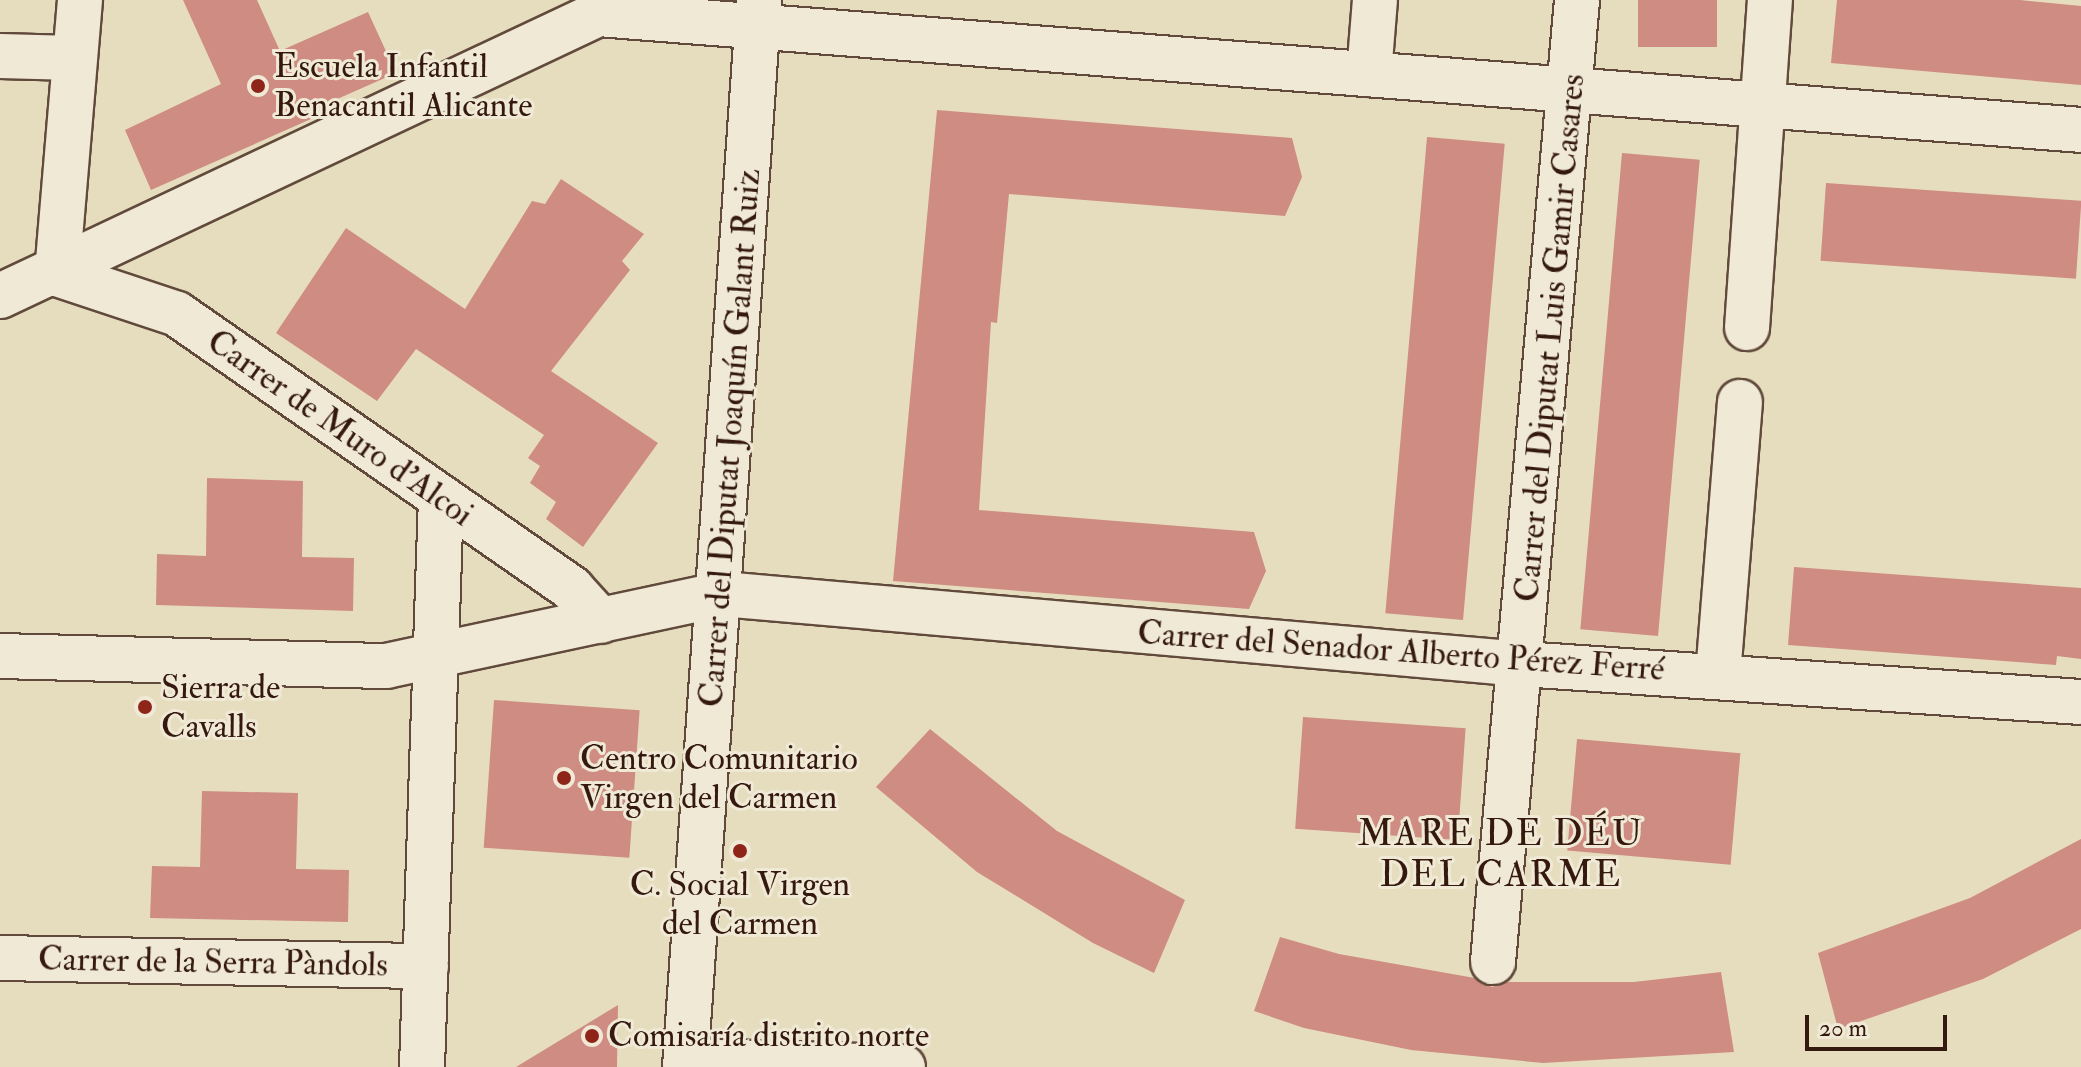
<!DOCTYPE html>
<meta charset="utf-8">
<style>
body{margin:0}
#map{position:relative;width:2081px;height:1067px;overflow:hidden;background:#e6ddbf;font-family:"IM FELL Double Pica",serif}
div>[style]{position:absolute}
.building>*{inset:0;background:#cf8c83;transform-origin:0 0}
.roads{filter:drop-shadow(2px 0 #614a3b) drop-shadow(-2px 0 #614a3b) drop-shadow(0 2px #614a3b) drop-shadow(0 -2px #614a3b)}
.minor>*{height:44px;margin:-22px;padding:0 22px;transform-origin:22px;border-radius:22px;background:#efe9d5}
.dots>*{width:22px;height:22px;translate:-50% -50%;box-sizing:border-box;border:4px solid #efe9d5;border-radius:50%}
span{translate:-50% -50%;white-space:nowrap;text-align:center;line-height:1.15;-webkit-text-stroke:6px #efe9d5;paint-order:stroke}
.poi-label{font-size:34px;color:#35190f}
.left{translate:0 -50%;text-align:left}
.street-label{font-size:34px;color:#35190f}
.neighbourhood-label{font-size:36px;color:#35190f;letter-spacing:2px}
.scale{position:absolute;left:1805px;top:1015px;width:142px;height:36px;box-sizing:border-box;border:4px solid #35190f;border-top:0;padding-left:10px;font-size:24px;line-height:28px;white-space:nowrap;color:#35190f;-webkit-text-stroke:6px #efe9d5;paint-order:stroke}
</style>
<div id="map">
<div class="building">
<div style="clip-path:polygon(183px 0,257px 0,280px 51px,368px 12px,396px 73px,308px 112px,311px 119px,151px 190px,125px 130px,221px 84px)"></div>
<div style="left:1638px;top:0;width:79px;height:47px"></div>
<div style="clip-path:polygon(1837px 0,2020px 0,2081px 6px,2081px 85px,1831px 63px)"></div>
<div style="clip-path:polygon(937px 110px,1292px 138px,1302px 177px,1285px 216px,1009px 194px,997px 323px,991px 322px,979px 510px,1254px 532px,1266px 571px,1249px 609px,893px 581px)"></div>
<div style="left:1427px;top:137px;width:78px;height:478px;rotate:5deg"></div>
<div style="left:1622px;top:153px;width:78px;height:478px;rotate:5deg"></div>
<div style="clip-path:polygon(561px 179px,644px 234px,622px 261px,630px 270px,551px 371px,658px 443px,583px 547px,546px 519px,556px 502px,530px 483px,540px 466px,528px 458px,544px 435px,416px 349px,377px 401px,276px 333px,346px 228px,465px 309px,532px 201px,545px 204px)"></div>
<div style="left:1826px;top:183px;width:256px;height:78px;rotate:4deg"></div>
<div style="clip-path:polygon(207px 478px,303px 481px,302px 557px,354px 558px,353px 611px,156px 605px,157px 554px,206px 556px)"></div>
<div style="clip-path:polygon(1794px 567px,2081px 588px,2081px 659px,2057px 656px,2056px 665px,1788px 645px)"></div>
<div style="left:494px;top:700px;width:146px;height:148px;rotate:4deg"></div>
<div style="left:1303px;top:717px;width:163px;height:112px;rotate:4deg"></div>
<div style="clip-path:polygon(930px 729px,1057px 831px,1185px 900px,1154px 973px,1093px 943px,977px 872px,876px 787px)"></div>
<div style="left:1577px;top:739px;width:164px;height:112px;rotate:5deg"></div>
<div style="clip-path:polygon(202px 791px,298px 793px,296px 869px,349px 870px,348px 922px,150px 918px,152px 866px,200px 867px)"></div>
<div style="clip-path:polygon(2081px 839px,2081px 929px,1983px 979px,1838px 1029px,1818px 953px,1970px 898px)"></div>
<div style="clip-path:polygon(1280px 937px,1339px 954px,1475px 978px,1492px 987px,1507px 982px,1634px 982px,1721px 972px,1734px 1052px,1543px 1063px,1411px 1050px,1304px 1028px,1254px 1011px)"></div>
<div style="clip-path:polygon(618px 1005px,617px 1067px,516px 1067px)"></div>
</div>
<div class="roads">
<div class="minor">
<div style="left:80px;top:0;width:275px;rotate:94.8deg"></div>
<div style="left:57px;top:274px;width:126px;rotate:18.4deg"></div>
<div style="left:177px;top:314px;width:481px;rotate:34.8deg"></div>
<div style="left:572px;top:589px;width:43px;rotate:47.8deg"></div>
<div style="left:0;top:56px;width:74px;rotate:1.5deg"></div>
<div style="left:1369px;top:74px;width:74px;rotate:-85.4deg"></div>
<div style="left:0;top:296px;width:661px;rotate:-25.25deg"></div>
<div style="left:598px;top:14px;width:1488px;rotate:4.47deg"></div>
<div style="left:1747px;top:328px;width:329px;rotate:-86deg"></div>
<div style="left:0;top:656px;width:386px;rotate:1.5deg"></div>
<div style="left:386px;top:666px;width:344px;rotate:-12.1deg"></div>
<div style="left:722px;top:594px;width:803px;rotate:5deg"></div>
<div style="left:1522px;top:664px;width:560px;rotate:3.89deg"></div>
<div style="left:1718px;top:675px;width:274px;rotate:-85.4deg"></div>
<div style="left:0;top:958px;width:426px;rotate:1.1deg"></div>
<div style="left:1493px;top:962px;width:966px;rotate:-85.01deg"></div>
<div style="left:686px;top:1061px;width:217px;rotate:1.6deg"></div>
<div style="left:422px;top:1067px;width:569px;rotate:-88.09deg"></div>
<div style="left:685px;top:1067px;width:1070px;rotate:-86.03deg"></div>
</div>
</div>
<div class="dots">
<div style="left:258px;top:86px;background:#8f2418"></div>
<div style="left:145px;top:707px;background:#8f2418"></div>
<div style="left:564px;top:778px;background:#8f2418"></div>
<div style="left:740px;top:851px;background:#8f2418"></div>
<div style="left:592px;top:1036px;background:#8f2418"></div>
</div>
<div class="poi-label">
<span class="left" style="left:274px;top:86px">Escuela Infantil<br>Benacantil Alicante</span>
<span class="left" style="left:161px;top:707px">Sierra de<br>Cavalls</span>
<span class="left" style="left:580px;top:778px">Centro Comunitario<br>Virgen del Carmen</span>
<span style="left:740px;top:904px">C. Social Virgen<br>del Carmen</span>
<span class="left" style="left:608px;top:1036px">Comisaría distrito norte</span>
</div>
<div class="street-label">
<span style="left:1550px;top:338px;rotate:-85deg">Carrer del Diputat Luis Gamir Casares</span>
<span style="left:340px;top:428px;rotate:35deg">Carrer de Muro d'Alcoi</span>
<span style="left:730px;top:438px;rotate:-86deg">Carrer del Diputat Joaquín Galant Ruiz</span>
<span style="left:1401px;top:651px;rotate:4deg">Carrer del Senador Alberto Pérez Ferré</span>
<span style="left:213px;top:962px;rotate:1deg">Carrer de la Serra Pàndols</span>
</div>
<div class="neighbourhood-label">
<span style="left:1501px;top:854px">MARE DE DÉU<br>DEL CARME</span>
</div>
<div class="scale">20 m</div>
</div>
